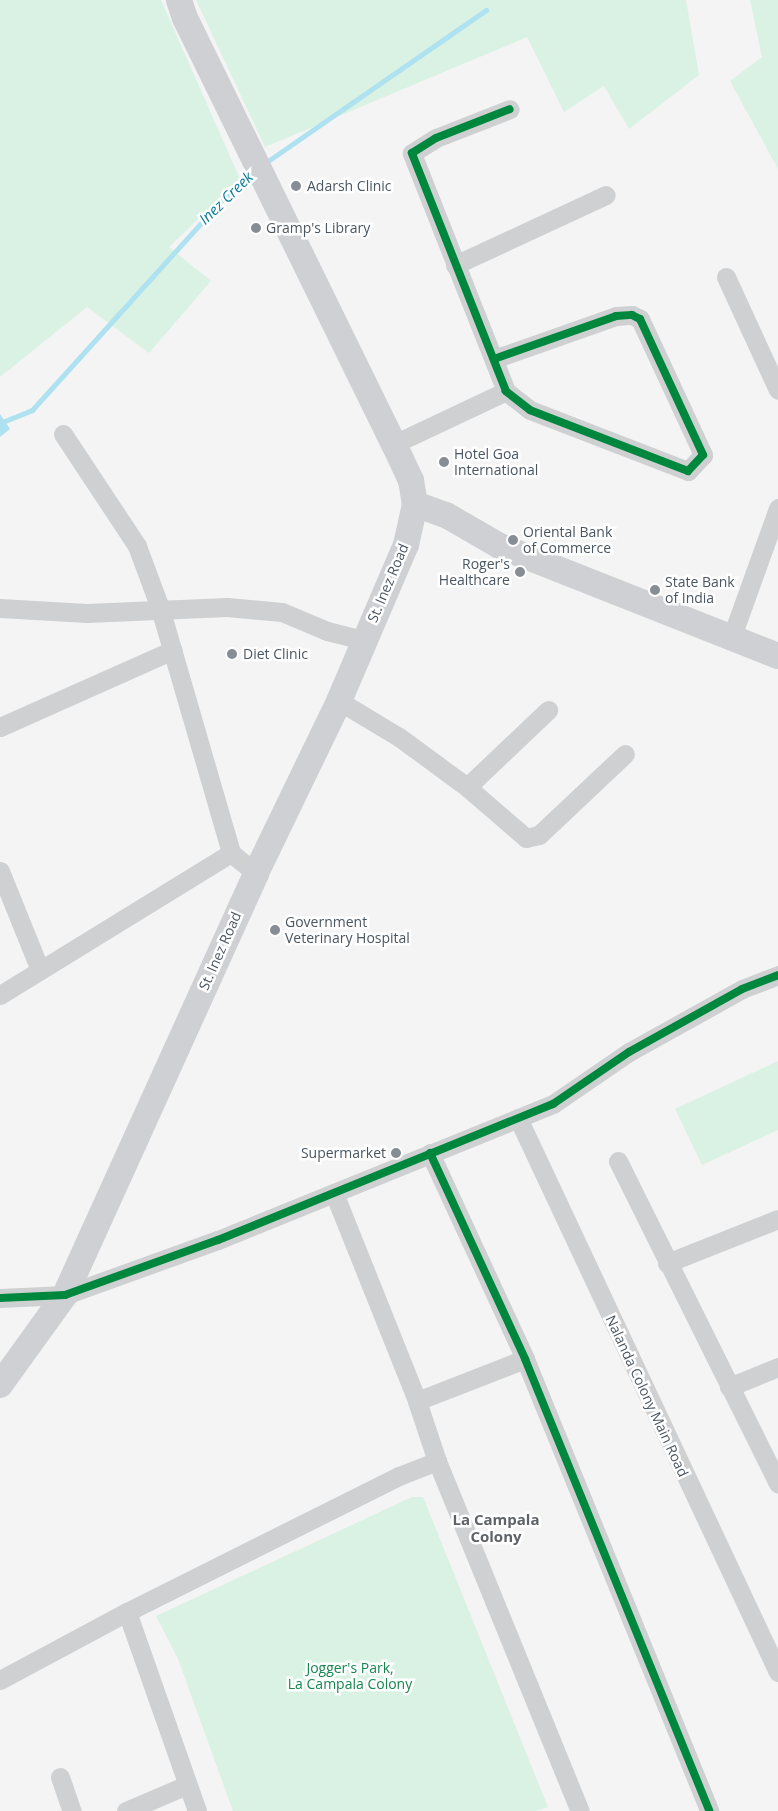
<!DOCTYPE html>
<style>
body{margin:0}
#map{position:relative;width:778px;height:1811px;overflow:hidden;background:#f4f4f4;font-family:"Open Sans",sans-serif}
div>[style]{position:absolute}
.green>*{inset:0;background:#d9f2e3}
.water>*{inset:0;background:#aee2f0}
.stream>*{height:5px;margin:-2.5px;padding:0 2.5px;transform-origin:2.5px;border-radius:2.5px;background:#aee2f0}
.minor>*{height:19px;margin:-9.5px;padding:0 9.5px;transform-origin:9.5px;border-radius:9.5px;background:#ced0d2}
.secondary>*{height:26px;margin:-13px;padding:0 13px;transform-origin:13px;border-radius:13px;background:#ced0d4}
.cycleway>*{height:8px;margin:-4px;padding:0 4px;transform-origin:4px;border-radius:4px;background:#00873e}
.dots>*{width:14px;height:14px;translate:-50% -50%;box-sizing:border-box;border:2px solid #fff;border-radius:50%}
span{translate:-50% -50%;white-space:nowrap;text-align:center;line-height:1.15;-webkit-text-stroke:5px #fff;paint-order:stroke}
.poi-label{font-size:14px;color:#4a5661}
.left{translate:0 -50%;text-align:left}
.right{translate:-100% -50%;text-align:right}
.street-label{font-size:14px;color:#4a5661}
.park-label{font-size:14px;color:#17864f}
.water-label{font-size:15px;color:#0c7c9b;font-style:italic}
.neighbourhood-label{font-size:15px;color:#5f6368;font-weight:700}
</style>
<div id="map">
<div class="green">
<div style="clip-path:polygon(0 0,161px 0,240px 179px,169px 247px,211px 281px,149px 353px,87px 307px,0 377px)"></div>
<div style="clip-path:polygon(196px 0,686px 0,699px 75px,629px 129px,604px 86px,564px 112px,527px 37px,265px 147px)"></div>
<div style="clip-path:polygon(750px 0,778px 0,778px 169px,730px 81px,762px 57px)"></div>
<div style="clip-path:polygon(778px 1061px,778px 1130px,702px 1165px,675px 1109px)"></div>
<div style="clip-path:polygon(412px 1497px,423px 1497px,548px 1807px,536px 1811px,233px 1811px,178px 1659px,156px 1616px)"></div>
</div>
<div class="water">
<div style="clip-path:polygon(0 414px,10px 429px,0 437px)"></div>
</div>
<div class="stream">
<div style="left:265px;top:163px;width:269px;rotate:-34.7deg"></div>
<div style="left:0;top:423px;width:35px;rotate:-22deg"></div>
<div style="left:32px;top:410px;width:278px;rotate:-47.9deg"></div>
<div style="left:218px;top:204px;width:46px;rotate:-42.4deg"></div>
</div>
<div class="minor">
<div style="left:455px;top:265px;width:166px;rotate:-24.9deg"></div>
<div style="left:726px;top:277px;width:124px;rotate:65.3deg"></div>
<div style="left:494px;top:359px;width:129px;rotate:-19.4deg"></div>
<div style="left:616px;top:316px;width:16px;rotate:-4deg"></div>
<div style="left:632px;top:315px;width:9px;rotate:27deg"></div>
<div style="left:640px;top:319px;width:150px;rotate:65.1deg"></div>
<div style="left:703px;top:455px;width:22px;rotate:133deg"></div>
<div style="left:688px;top:471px;width:169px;rotate:-158.9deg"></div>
<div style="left:530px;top:410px;width:31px;rotate:-142deg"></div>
<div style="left:506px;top:391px;width:256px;rotate:-111.6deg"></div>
<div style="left:412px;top:153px;width:28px;rotate:-32deg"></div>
<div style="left:436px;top:138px;width:79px;rotate:-21.4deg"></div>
<div style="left:63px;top:434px;width:134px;rotate:56.5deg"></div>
<div style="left:137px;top:546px;width:66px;rotate:69.6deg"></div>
<div style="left:160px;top:608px;width:255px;rotate:73.8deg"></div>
<div style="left:231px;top:853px;width:32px;rotate:39deg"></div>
<div style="left:394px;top:444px;width:124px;rotate:-25.3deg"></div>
<div style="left:0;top:608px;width:87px;rotate:3.3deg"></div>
<div style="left:87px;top:613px;width:140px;rotate:-2.5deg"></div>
<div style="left:227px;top:607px;width:55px;rotate:5.2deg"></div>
<div style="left:282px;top:612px;width:49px;rotate:22.9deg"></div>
<div style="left:327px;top:631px;width:37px;rotate:14deg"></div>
<div style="left:732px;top:636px;width:136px;rotate:-70.2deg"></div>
<div style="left:339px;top:701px;width:70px;rotate:31deg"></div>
<div style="left:399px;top:737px;width:84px;rotate:36.3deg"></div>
<div style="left:467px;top:787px;width:78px;rotate:40.8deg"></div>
<div style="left:526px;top:838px;width:13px;rotate:-13deg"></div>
<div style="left:539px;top:835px;width:118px;rotate:-43.3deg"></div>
<div style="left:0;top:727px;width:189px;rotate:-24deg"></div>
<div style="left:467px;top:787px;width:112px;rotate:-43.5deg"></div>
<div style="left:0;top:871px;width:107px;rotate:68deg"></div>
<div style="left:0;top:995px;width:271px;rotate:-31.6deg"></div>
<div style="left:518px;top:1118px;width:612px;rotate:64.86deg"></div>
<div style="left:430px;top:1153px;width:227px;rotate:65.2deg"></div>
<div style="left:525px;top:1359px;width:488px;rotate:67.8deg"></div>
<div style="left:618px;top:1161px;width:360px;rotate:63.6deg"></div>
<div style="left:334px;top:1193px;width:224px;rotate:68.2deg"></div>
<div style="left:417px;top:1401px;width:63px;rotate:71.6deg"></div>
<div style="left:437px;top:1461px;width:378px;rotate:67.8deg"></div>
<div style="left:667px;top:1263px;width:119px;rotate:-21.6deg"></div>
<div style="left:0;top:1298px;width:65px;rotate:-2.6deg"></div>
<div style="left:65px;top:1295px;width:163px;rotate:-19.8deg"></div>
<div style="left:218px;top:1240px;width:362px;rotate:-22.1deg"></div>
<div style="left:553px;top:1104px;width:92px;rotate:-34.4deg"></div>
<div style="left:629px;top:1052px;width:129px;rotate:-29.1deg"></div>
<div style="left:742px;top:989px;width:39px;rotate:-21deg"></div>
<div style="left:729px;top:1387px;width:53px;rotate:-22.2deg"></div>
<div style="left:417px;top:1401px;width:116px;rotate:-21.3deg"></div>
<div style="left:127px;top:1612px;width:211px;rotate:70.6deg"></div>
<div style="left:0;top:1680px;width:144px;rotate:-28.2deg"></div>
<div style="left:127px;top:1612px;width:304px;rotate:-26.6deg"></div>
<div style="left:399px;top:1476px;width:41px;rotate:-21.5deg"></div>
<div style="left:60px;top:1777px;width:36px;rotate:71deg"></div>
<div style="left:126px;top:1811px;width:66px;rotate:-23.1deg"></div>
</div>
<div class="secondary">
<div style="left:179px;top:0;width:19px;rotate:72deg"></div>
<div style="left:185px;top:18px;width:475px;rotate:63.9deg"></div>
<div style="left:394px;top:444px;width:40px;rotate:65deg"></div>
<div style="left:411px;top:480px;width:24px;rotate:81deg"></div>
<div style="left:415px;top:504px;width:33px;rotate:20deg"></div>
<div style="left:446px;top:515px;width:62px;rotate:29.9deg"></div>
<div style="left:500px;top:546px;width:299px;rotate:21.6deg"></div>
<div style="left:0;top:1385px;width:111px;rotate:-54.2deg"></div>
<div style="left:65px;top:1295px;width:463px;rotate:-65.6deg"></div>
<div style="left:256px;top:873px;width:191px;rotate:-64.2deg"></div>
<div style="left:339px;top:701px;width:170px;rotate:-66.8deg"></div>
<div style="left:406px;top:545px;width:42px;rotate:-77.6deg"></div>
</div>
<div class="cycleway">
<div style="left:494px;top:359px;width:129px;rotate:-19.4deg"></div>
<div style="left:616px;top:316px;width:16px;rotate:-4deg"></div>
<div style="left:632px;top:315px;width:9px;rotate:27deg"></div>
<div style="left:640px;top:319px;width:150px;rotate:65.1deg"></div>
<div style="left:703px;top:455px;width:22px;rotate:133deg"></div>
<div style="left:688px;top:471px;width:169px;rotate:-158.9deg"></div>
<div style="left:530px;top:410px;width:31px;rotate:-142deg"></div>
<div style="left:506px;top:391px;width:256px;rotate:-111.6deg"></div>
<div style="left:412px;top:153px;width:28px;rotate:-32deg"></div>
<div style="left:436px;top:138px;width:79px;rotate:-21.4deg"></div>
<div style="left:430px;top:1153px;width:227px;rotate:65.2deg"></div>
<div style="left:525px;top:1359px;width:488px;rotate:67.8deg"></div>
<div style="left:0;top:1298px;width:65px;rotate:-2.6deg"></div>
<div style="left:65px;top:1295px;width:163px;rotate:-19.8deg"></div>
<div style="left:218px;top:1240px;width:362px;rotate:-22.1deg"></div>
<div style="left:553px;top:1104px;width:92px;rotate:-34.4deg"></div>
<div style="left:629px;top:1052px;width:129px;rotate:-29.1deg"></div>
<div style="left:742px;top:989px;width:39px;rotate:-21deg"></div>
</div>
<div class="dots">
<div style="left:296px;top:186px;background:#868d94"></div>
<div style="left:256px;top:228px;background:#868d94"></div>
<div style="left:444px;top:462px;background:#868d94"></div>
<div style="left:513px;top:540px;background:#868d94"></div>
<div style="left:520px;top:572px;background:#868d94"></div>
<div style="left:655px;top:590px;background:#868d94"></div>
<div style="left:232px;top:654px;background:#868d94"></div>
<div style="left:275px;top:930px;background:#868d94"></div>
<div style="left:396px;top:1153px;background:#868d94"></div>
</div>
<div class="poi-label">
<span class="left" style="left:307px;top:186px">Adarsh Clinic</span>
<span class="left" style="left:266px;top:228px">Gramp's Library</span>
<span class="left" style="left:454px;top:462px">Hotel Goa<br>International</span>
<span class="left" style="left:523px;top:540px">Oriental Bank<br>of Commerce</span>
<span class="right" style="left:510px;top:572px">Roger's<br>Healthcare</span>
<span class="left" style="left:665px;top:590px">State Bank<br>of India</span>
<span class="left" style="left:243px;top:654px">Diet Clinic</span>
<span class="left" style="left:285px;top:930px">Government<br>Veterinary Hospital</span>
<span class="right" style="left:386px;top:1153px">Supermarket</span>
</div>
<div class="street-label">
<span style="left:388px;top:583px;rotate:-67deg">St. Inez Road</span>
<span style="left:220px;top:951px;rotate:-66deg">St. Inez Road</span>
<span style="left:647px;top:1396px;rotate:65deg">Nalanda Colony Main Road</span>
</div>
<div class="park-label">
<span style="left:350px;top:1676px">Jogger's Park,<br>La Campala Colony</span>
</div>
<div class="water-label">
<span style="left:226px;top:198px;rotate:-44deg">Inez Creek</span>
</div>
<div class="neighbourhood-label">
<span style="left:496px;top:1528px">La Campala<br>Colony</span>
</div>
</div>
